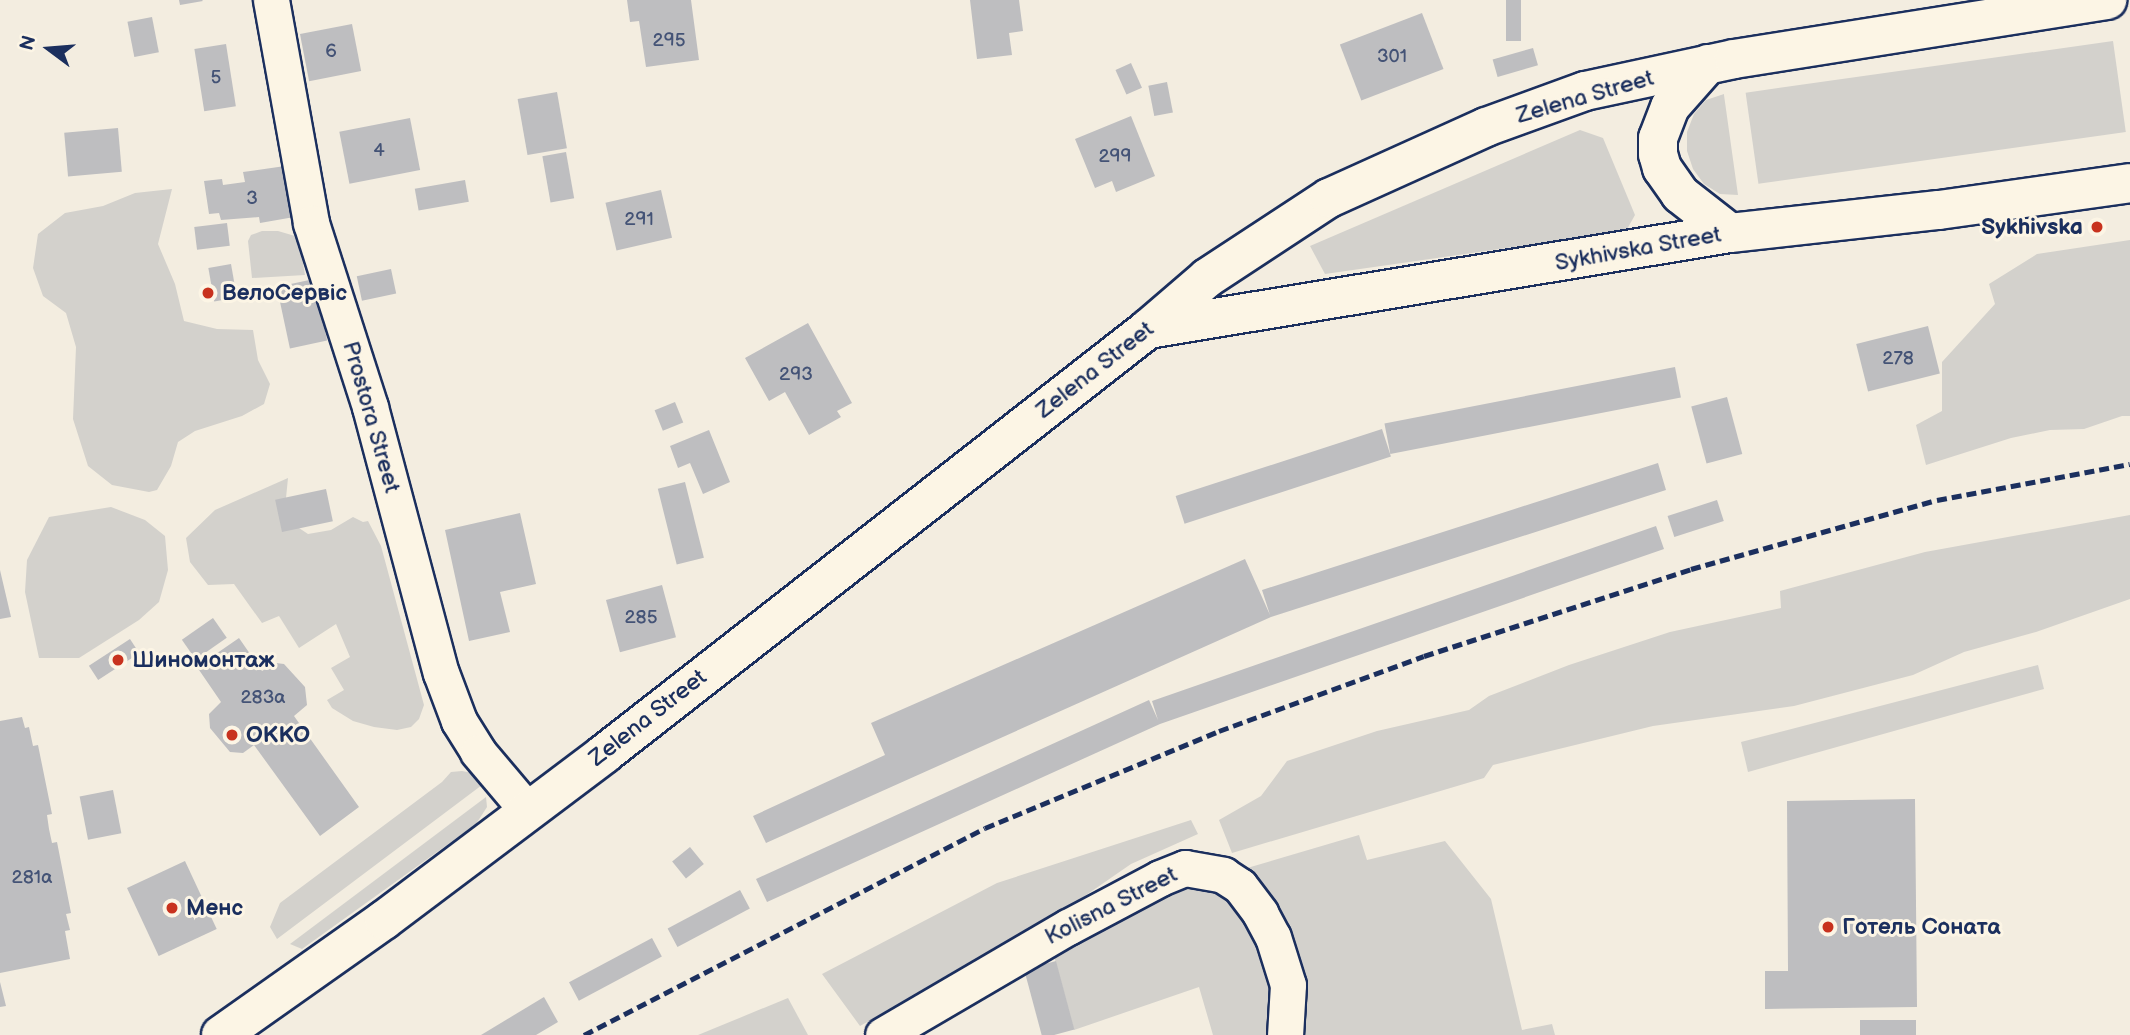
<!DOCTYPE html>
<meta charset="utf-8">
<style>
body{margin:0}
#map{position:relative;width:2130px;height:1035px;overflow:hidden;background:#f3ede0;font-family:"Balsamiq Sans",sans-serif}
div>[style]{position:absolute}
.green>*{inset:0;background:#d3d1cc;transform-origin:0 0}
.building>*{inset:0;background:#bebec0;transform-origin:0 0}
.roads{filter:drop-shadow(2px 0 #1b2f5e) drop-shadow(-2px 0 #1b2f5e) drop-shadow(0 2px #1b2f5e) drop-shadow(0 -2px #1b2f5e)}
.minor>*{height:35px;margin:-17.5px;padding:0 17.5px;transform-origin:17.5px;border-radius:17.5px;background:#fcf5e5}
.major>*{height:38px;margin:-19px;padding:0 19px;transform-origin:19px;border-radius:19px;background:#fcf5e5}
.rail>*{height:5px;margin-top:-2.5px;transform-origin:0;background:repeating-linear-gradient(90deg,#1b2f5e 0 10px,transparent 0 15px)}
.dots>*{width:19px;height:19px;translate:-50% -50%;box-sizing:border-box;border:4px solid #fcf5e5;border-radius:50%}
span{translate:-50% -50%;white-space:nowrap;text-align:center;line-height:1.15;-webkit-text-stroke:6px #fcf5e5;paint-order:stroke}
.number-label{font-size:19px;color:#445376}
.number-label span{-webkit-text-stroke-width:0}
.street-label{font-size:23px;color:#1b2f5e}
.poi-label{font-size:23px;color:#1b2f5e;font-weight:700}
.right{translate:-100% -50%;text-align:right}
.left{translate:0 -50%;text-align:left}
.north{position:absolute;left:14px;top:14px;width:70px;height:70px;-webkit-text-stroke:5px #fcf5e5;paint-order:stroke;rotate:286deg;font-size:19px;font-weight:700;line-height:28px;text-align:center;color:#1b2f5e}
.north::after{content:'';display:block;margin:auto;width:24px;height:32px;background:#1b2f5e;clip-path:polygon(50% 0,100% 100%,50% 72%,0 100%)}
</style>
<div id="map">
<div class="green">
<div style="left:2113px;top:41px;width:92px;height:371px;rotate:82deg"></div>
<div style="clip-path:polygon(1724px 94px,1724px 95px,1738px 195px,1720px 194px,1704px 184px,1693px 169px,1687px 151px,1687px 132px,1694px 114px,1706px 100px)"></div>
<div style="clip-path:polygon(1580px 130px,1603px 138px,1635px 215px,1626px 231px,1325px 274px,1310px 246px)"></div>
<div style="clip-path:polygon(172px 189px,158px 244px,175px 284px,184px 321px,217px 329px,253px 330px,258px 360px,270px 384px,264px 404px,242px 416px,195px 431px,178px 442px,171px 466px,157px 490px,149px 492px,112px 485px,88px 466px,73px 419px,76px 347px,66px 313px,43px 296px,33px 268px,38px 234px,65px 213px,103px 206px,135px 193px)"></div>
<div style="clip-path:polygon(262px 231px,278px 231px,295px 236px,300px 246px,305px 275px,252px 278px,248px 241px,251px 235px)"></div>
<div style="clip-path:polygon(2130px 240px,2130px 416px,2122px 416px,2084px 429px,2050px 430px,2011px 438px,1926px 465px,1916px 425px,1942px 411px,1942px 362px,1995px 304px,1989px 284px,2037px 254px)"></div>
<div style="clip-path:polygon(288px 478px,284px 518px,308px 534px,331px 530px,353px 517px,363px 522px,368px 521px,381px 546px,424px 705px,419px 719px,411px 727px,397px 730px,374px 727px,353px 721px,332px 708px,327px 700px,344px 690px,331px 668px,350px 657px,336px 624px,299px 648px,279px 616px,262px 623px,234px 584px,208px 585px,190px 562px,186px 538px,215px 510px)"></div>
<div style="clip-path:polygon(111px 507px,145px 520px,165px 536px,168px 570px,159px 602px,139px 620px,79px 658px,39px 658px,25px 592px,27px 560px,49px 517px)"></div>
<div style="clip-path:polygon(2130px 515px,2130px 599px,2036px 632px,1964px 652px,1913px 675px,1794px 706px,1653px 726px,1493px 765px,1484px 778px,1232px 853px,1219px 820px,1261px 796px,1287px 761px,1377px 731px,1469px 710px,1489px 696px,1569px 665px,1670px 632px,1781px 608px,1780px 591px,1925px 552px)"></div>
<div style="clip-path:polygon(2038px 665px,2044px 689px,1748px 772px,1741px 742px)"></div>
<div style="clip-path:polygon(462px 771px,477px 774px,482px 785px,277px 939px,270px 927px,280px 903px,442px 782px,451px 772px)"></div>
<div style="clip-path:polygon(486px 797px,487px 807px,476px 824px,302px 949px,290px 944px)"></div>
<div style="clip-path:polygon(1191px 820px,1198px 834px,1131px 864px,1050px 920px,860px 1026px,822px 974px,997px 883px)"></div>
<div style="clip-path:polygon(1359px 835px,1367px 860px,1445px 841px,1491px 899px,1522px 1030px,1552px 1024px,1555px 1035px,1296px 1035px,1237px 871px)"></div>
<div style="clip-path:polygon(1205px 885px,1232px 897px,1261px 939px,1280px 989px,1274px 1035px,1213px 1035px,1199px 987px,1074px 1030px,1053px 952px,1177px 888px)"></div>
<div style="clip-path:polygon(788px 998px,808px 1035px,698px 1035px)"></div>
</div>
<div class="building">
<div style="clip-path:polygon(179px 0,202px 0,203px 1px,180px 5px)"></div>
<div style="clip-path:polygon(627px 0,691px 0,699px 60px,646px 67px,639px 21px,630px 22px)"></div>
<div style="clip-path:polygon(970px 0,1019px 0,1023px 31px,1009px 33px,1012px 55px,977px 59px)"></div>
<div style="left:1506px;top:0;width:15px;height:41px"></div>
<div style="left:1422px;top:13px;width:60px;height:88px;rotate:69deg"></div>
<div style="left:152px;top:17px;width:36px;height:25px;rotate:79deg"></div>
<div style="left:352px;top:24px;width:48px;height:53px;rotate:79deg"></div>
<div style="left:226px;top:44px;width:63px;height:32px;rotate:81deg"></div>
<div style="left:1533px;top:48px;width:18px;height:42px;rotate:74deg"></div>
<div style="left:1131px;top:63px;width:27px;height:17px;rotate:66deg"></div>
<div style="left:1167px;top:82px;width:31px;height:19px;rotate:79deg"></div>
<div style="left:557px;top:92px;width:57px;height:40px;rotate:80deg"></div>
<div style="clip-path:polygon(1131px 116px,1155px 176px,1116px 192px,1112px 181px,1095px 188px,1075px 139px)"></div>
<div style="left:410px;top:118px;width:53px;height:72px;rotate:79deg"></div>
<div style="left:118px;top:128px;width:44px;height:54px;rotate:85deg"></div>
<div style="left:566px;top:152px;width:47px;height:24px;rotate:80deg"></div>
<div style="clip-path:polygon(292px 165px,300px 216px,260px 223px,259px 217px,221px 220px,219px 213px,209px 214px,204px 181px,222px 179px,223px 185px,245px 182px,243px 172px)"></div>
<div style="left:465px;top:180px;width:22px;height:51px;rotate:80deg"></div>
<div style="left:661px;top:190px;width:49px;height:57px;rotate:77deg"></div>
<div style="left:227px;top:223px;width:23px;height:33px;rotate:83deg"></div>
<div style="left:231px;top:264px;width:34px;height:23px;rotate:80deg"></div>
<div style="left:391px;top:269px;width:25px;height:35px;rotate:78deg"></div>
<div style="left:314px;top:279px;width:63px;height:38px;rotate:78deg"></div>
<div style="clip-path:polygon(808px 323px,852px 403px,837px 411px,841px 417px,809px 435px,785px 392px,769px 401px,745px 358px)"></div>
<div style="left:1928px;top:326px;width:49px;height:74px;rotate:76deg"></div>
<div style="left:1675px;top:367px;width:31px;height:296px;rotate:79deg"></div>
<div style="left:1727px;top:397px;width:59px;height:37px;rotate:75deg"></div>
<div style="left:675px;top:402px;width:22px;height:22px;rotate:68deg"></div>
<div style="left:1382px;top:429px;width:29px;height:217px;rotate:72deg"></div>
<div style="clip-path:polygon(709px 430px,730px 482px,703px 494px,690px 463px,678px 468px,670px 446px)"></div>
<div style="clip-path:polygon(1658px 463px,1666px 490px,1271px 617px,766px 843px,753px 816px,885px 755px,871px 723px,1245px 559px,1270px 615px,1262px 590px)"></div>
<div style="left:685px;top:482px;width:78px;height:28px;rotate:76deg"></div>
<div style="left:326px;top:489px;width:33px;height:52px;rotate:78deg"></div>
<div style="left:1717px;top:500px;width:22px;height:52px;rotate:72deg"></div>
<div style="clip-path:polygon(520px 513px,536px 584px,500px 592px,510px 632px,469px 641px,445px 530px)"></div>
<div style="clip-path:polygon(1656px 526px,1664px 549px,1160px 724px,767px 902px,756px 879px,1149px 700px,1158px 720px,1152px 701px)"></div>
<div style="clip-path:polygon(0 570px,11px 617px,0 619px)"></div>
<div style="left:662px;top:585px;width:54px;height:58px;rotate:75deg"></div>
<div style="left:213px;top:618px;width:24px;height:38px;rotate:55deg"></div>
<div style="clip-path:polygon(239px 638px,262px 671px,276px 663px,284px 664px,305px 687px,307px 705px,294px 716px,359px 807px,320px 836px,254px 745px,243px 753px,230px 752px,210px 728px,209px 714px,221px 702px,197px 667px)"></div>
<div style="left:130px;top:639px;width:17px;height:49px;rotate:57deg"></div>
<div style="clip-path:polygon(22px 717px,25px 728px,29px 727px,33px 746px,38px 745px,52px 814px,47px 815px,49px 829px,52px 843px,57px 842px,71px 913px,66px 914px,70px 930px,65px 931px,70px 959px,0 973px,0 721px)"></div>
<div style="left:113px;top:790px;width:44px;height:34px;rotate:79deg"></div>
<div style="clip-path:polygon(1915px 799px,1917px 1007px,1765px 1009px,1765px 971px,1788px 971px,1787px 801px)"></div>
<div style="left:690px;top:847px;width:22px;height:23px;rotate:51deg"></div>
<div style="left:185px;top:861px;width:75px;height:64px;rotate:65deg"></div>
<div style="left:740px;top:890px;width:21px;height:82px;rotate:62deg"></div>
<div style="left:652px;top:938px;width:21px;height:94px;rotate:62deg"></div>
<div style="left:1056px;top:961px;width:71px;height:33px;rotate:75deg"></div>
<div style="clip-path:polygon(0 982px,6px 1006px,0 1007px)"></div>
<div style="clip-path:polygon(544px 997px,558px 1022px,536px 1035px,481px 1035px)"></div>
<div style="left:1860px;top:1020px;width:56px;height:15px"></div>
</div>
<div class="roads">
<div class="minor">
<div style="left:271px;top:0;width:227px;rotate:79.8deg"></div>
<div style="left:311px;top:223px;width:193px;rotate:72.2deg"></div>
<div style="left:370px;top:407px;width:275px;rotate:75.1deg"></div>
<div style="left:441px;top:673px;width:51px;rotate:69.4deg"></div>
<div style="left:459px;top:721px;width:36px;rotate:58deg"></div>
<div style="left:478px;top:752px;width:76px;rotate:49.8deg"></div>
<div style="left:883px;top:1035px;width:214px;rotate:-30.3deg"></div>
<div style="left:1068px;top:927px;width:104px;rotate:-28deg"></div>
<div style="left:1160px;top:878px;width:27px;rotate:-22deg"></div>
<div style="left:1185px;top:868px;width:39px;rotate:10deg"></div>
<div style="left:1223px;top:875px;width:20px;rotate:33deg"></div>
<div style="left:1240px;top:886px;width:34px;rotate:53deg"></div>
<div style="left:1260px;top:913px;width:27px;rotate:62deg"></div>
<div style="left:1273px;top:937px;width:50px;rotate:72.6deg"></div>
<div style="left:1288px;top:985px;width:50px;rotate:93.4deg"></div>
</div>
<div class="major">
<div style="left:1708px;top:64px;width:57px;rotate:131.5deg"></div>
<div style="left:1670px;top:107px;width:33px;rotate:111deg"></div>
<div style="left:1658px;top:138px;width:16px;rotate:90deg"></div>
<div style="left:1658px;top:154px;width:15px;rotate:74deg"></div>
<div style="left:1662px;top:168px;width:32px;rotate:55deg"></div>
<div style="left:1680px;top:194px;width:63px;rotate:38deg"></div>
<div style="left:1148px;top:329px;width:590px;rotate:-9.37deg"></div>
<div style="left:1730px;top:233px;width:210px;rotate:-6.3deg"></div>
<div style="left:1939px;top:210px;width:193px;rotate:-8deg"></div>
<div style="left:221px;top:1035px;width:199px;rotate:-35.2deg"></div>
<div style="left:384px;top:920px;width:276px;rotate:-37deg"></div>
<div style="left:604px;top:754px;width:690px;rotate:-38deg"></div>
<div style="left:1148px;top:329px;width:78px;rotate:-40.8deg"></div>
<div style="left:1207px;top:278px;width:146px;rotate:-33.3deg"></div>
<div style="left:1329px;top:198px;width:172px;rotate:-24.3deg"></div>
<div style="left:1486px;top:127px;width:105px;rotate:-20deg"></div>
<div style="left:1585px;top:91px;width:152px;rotate:-12.1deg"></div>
<div style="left:1734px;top:59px;width:378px;rotate:-9deg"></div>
</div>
</div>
<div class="rail">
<div style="left:584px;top:1035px;width:451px;rotate:-27.3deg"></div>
<div style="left:985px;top:828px;width:253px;rotate:-22.5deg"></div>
<div style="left:1219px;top:731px;width:218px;rotate:-20.1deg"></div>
<div style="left:1424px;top:656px;width:281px;rotate:-18deg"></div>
<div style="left:1691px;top:569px;width:255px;rotate:-15.7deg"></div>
<div style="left:1937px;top:500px;width:196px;rotate:-10.6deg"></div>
</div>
<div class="dots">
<div style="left:2097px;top:227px;background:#c8321e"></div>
<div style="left:208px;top:293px;background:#c8321e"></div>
<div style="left:118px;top:660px;background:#c8321e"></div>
<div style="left:232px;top:735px;background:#c8321e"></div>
<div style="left:172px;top:908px;background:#c8321e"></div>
<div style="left:1828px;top:927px;background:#c8321e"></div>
</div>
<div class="number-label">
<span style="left:669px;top:41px">295</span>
<span style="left:331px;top:52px">6</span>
<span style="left:1392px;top:57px">301</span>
<span style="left:216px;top:78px">5</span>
<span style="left:379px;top:151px">4</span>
<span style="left:1115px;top:157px">299</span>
<span style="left:252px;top:199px">3</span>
<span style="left:639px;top:220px">291</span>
<span style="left:1898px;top:359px">278</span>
<span style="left:796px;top:375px">293</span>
<span style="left:641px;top:618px">285</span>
<span style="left:263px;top:698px">283а</span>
<span style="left:32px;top:878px">281а</span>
</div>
<div class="street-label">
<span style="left:1585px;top:97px;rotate:-16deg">Zelena Street</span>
<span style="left:1638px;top:249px;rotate:-10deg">Sykhivska Street</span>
<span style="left:1095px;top:370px;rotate:-38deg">Zelena Street</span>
<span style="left:371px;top:417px;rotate:74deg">Prostora Street</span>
<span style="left:648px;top:718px;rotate:-38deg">Zelena Street</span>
<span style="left:1111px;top:906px;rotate:-27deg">Kolisna Street</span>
</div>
<div class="poi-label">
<span class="right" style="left:2083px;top:227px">Sykhivska</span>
<span class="left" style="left:222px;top:293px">ВелоСервіс</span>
<span class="left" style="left:132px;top:660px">Шиномонтаж</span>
<span class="left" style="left:246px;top:735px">OKKO</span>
<span class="left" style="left:186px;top:908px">Менс</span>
<span class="left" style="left:1842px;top:927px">Готель Соната</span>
</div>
<div class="north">N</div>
</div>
